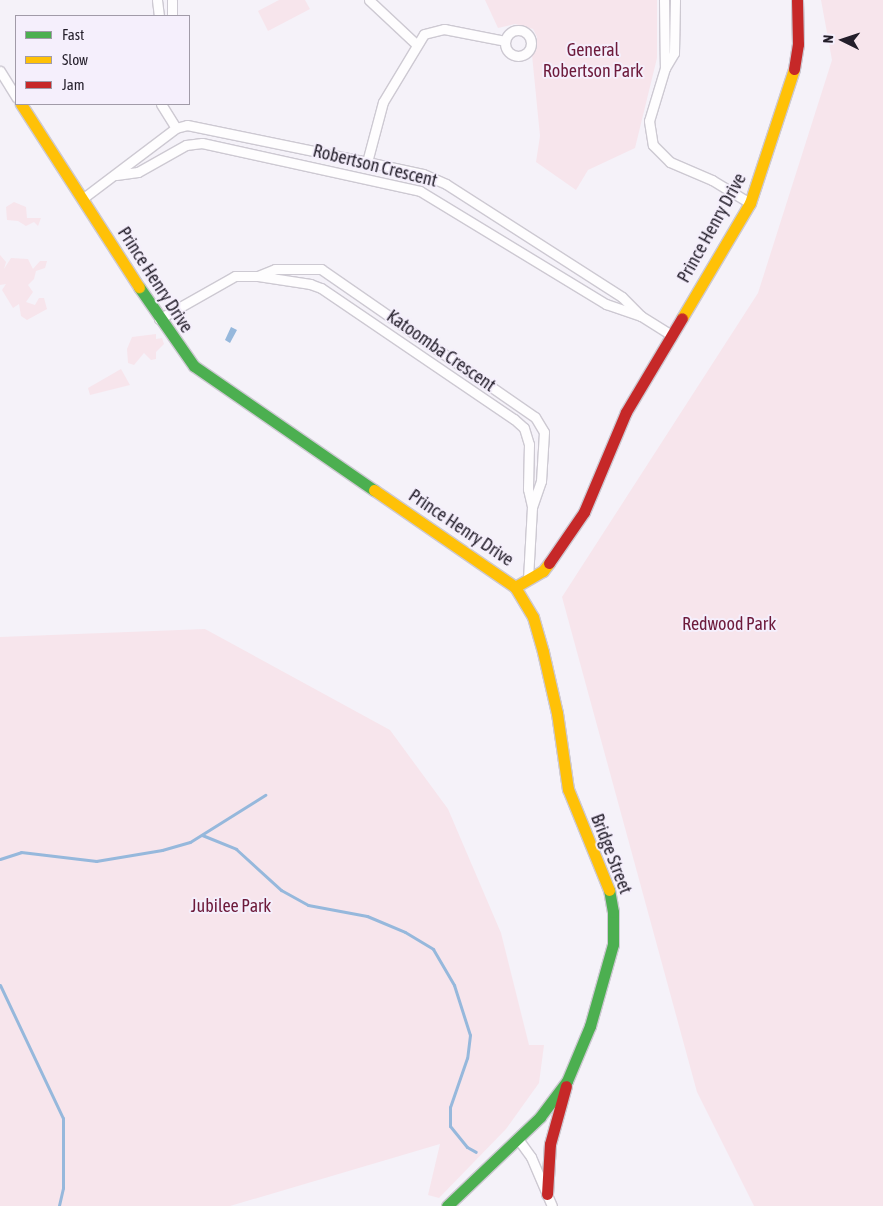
<!DOCTYPE html>
<style>
body{margin:0}
#map{position:relative;width:883px;height:1206px;overflow:hidden;background:#f5f2f9;font-family:"Asap Condensed",sans-serif}
div>[style]{position:absolute}
.green>*{inset:0;background:#f7e5ec}
.water>*{inset:0;background:#96b8dc}
.stream>*{height:3px;margin:-1.5px;padding:0 1.5px;transform-origin:1.5px;border-radius:1.5px;background:#96b8dc}
.roads{filter:drop-shadow(1px 0 #cdc9d2) drop-shadow(-1px 0 #cdc9d2) drop-shadow(0 1px #cdc9d2) drop-shadow(0 -1px #cdc9d2)}
.street>*{height:9px;margin:-4.5px;padding:0 4.5px;transform-origin:4.5px;border-radius:4.5px;background:#fefdfe}
.street>.ring{margin:-4.5px;padding:0;box-sizing:content-box;background:none;border:9px solid #fefdfe;border-radius:50%}
.fast>*{height:11px;margin:-5.5px;padding:0 5.5px;transform-origin:5.5px;border-radius:5.5px;background:#4caf50}
.slow>*{height:11px;margin:-5.5px;padding:0 5.5px;transform-origin:5.5px;border-radius:5.5px;background:#ffc107}
.jam>*{height:11px;margin:-5.5px;padding:0 5.5px;transform-origin:5.5px;border-radius:5.5px;background:#c62828}
span{translate:-50% -50%;white-space:nowrap;text-align:center;line-height:1.15;-webkit-text-stroke:4px #f5effc;paint-order:stroke}
.park-label{font-size:18px;color:#6d1a3b}
.street-label{font-size:18px;color:#231e2a}
.legend{position:absolute;left:15px;top:15px;width:175px;height:90px;box-sizing:border-box;background:#f5effc;border:1px solid #a19ba8;margin:0;padding:6px 9px;list-style:none;font-size:15px;color:#231e2a}
.legend li{display:flex;align-items:center;gap:10px;height:25px}
.legend b{width:25px;border:1px solid #a19ba8}
.north{position:absolute;left:818px;top:15px;width:50px;height:50px;-webkit-text-stroke:4px #f5effc;paint-order:stroke;rotate:274deg;font-size:14px;font-weight:700;line-height:20px;text-align:center;color:#231e2a}
.north::after{content:'';display:block;margin:auto;width:18px;height:22px;background:#231e2a;clip-path:polygon(50% 0,100% 100%,50% 72%,0 100%)}
</style>
<div id="map">
<div class="green">
<div style="clip-path:polygon(279px 0,305px 0,310px 9px,268px 31px,258px 11px)"></div>
<div style="clip-path:polygon(485px 0,657px 0,657px 58px,635px 148px,588px 170px,576px 190px,536px 162px,540px 136px,532px 55px,537px 37px,533px 29px,515px 24px,498px 28px)"></div>
<div style="clip-path:polygon(821px 0,883px 0,883px 1206px,754px 1206px,697px 1092px,562px 597px,758px 293px,832px 60px)"></div>
<div style="clip-path:polygon(14px 202px,26px 207px,27px 218px,41px 218px,38px 226px,34px 222px,26px 226px,18px 221px,7px 220px,6px 207px)"></div>
<div style="clip-path:polygon(0 255px,6px 262px,4px 269px,11px 258px,28px 259px,33px 269px,40px 261px,47px 261px,45px 268px,36px 271px,34px 279px,28px 285px,33px 292px,26px 302px,35px 305px,39px 298px,44px 298px,47px 309px,27px 320px,21px 316px,19px 304px,13px 308px,2px 290px,6px 284px,0 285px)"></div>
<div style="clip-path:polygon(156px 334px,156px 339px,162px 338px,164px 344px,156px 352px,156px 359px,151px 360px,144px 353px,134px 365px,128px 363px,127px 349px,132px 337px)"></div>
<div style="clip-path:polygon(121px 369px,130px 385px,90px 395px,88px 388px)"></div>
<div style="clip-path:polygon(205px 629px,390px 730px,448px 809px,501px 933px,529px 1045px,544px 1045px,539px 1083px,506px 1129px,439px 1198px,428px 1195px,440px 1144px,230px 1206px,0 1206px,0 637px)"></div>
</div>
<div class="water">
<div style="clip-path:polygon(231px 327px,237px 330px,230px 343px,225px 340px)"></div>
</div>
<div class="stream">
<div style="left:202px;top:835px;width:37px;rotate:22deg"></div>
<div style="left:236px;top:849px;width:61px;rotate:42.3deg"></div>
<div style="left:281px;top:890px;width:31px;rotate:29deg"></div>
<div style="left:308px;top:905px;width:60px;rotate:10.6deg"></div>
<div style="left:367px;top:916px;width:41px;rotate:22.8deg"></div>
<div style="left:405px;top:932px;width:33px;rotate:31deg"></div>
<div style="left:433px;top:949px;width:42px;rotate:59.7deg"></div>
<div style="left:454px;top:985px;width:52px;rotate:72.3deg"></div>
<div style="left:470px;top:1035px;width:23px;rotate:97deg"></div>
<div style="left:467px;top:1058px;width:52px;rotate:109.1deg"></div>
<div style="left:450px;top:1107px;width:19px;rotate:90deg"></div>
<div style="left:450px;top:1126px;width:27px;rotate:51deg"></div>
<div style="left:467px;top:1147px;width:10px;rotate:29deg"></div>
<div style="left:0;top:859px;width:22px;rotate:-18deg"></div>
<div style="left:21px;top:852px;width:76px;rotate:6.8deg"></div>
<div style="left:96px;top:861px;width:67px;rotate:-9.5deg"></div>
<div style="left:162px;top:850px;width:29px;rotate:-16deg"></div>
<div style="left:190px;top:842px;width:89px;rotate:-32.1deg"></div>
<div style="left:0;top:985px;width:147px;rotate:64.7deg"></div>
<div style="left:63px;top:1118px;width:70px;rotate:90deg"></div>
<div style="left:63px;top:1188px;width:18px;rotate:103deg"></div>
</div>
<div class="roads">
<div class="street">
<div style="left:157px;top:0;width:16px;rotate:83deg"></div>
<div style="left:369px;top:0;width:64px;rotate:43.1deg"></div>
<div style="left:664px;top:0;width:68px;rotate:89.2deg"></div>
<div style="left:675px;top:0;width:53px;rotate:91.1deg"></div>
<div style="left:674px;top:53px;width:17px;rotate:121deg"></div>
<div style="left:665px;top:68px;width:55px;rotate:106.8deg"></div>
<div style="left:649px;top:121px;width:24px;rotate:81deg"></div>
<div style="left:653px;top:145px;width:24px;rotate:45deg"></div>
<div style="left:670px;top:162px;width:46px;rotate:23.2deg"></div>
<div style="left:712px;top:180px;width:44px;rotate:31.2deg"></div>
<div style="left:172px;top:16px;width:16px;rotate:-90deg"></div>
<div class="ring" style="left:505px;top:30px;width:17px;height:17px"></div>
<div style="left:0;top:71px;width:31px;rotate:58deg"></div>
<div style="left:161px;top:104px;width:28px;rotate:58deg"></div>
<div style="left:367px;top:162px;width:62px;rotate:-75.1deg"></div>
<div style="left:383px;top:102px;width:79px;rotate:-58.9deg"></div>
<div style="left:424px;top:34px;width:21px;rotate:-14deg"></div>
<div style="left:444px;top:29px;width:62px;rotate:11.1deg"></div>
<div style="left:116px;top:175px;width:22px;rotate:-8deg"></div>
<div style="left:138px;top:172px;width:55px;rotate:-29.4deg"></div>
<div style="left:186px;top:145px;width:16px;rotate:-7deg"></div>
<div style="left:202px;top:143px;width:223px;rotate:12.4deg"></div>
<div style="left:420px;top:191px;width:218px;rotate:31.3deg"></div>
<div style="left:606px;top:304px;width:37px;rotate:19deg"></div>
<div style="left:641px;top:316px;width:36px;rotate:32deg"></div>
<div style="left:82px;top:199px;width:118px;rotate:-37.1deg"></div>
<div style="left:176px;top:128px;width:11px;rotate:-15deg"></div>
<div style="left:187px;top:125px;width:184px;rotate:11.6deg"></div>
<div style="left:367px;top:162px;width:57px;rotate:12.1deg"></div>
<div style="left:423px;top:174px;width:25px;rotate:23deg"></div>
<div style="left:446px;top:184px;width:209px;rotate:32.7deg"></div>
<div style="left:622px;top:297px;width:27px;rotate:45deg"></div>
<div style="left:258px;top:276px;width:18px;rotate:-22deg"></div>
<div style="left:275px;top:269px;width:46px"></div>
<div style="left:321px;top:269px;width:260px;rotate:34.7deg"></div>
<div style="left:535px;top:417px;width:17px;rotate:59deg"></div>
<div style="left:544px;top:432px;width:49px;rotate:93.5deg"></div>
<div style="left:541px;top:481px;width:28px;rotate:109deg"></div>
<div style="left:159px;top:319px;width:87px;rotate:-29.5deg"></div>
<div style="left:235px;top:276px;width:23px"></div>
<div style="left:258px;top:276px;width:53px;rotate:8.7deg"></div>
<div style="left:310px;top:284px;width:12px;rotate:20deg"></div>
<div style="left:321px;top:288px;width:233px;rotate:34.2deg"></div>
<div style="left:514px;top:419px;width:13px;rotate:42deg"></div>
<div style="left:524px;top:428px;width:17px;rotate:73deg"></div>
<div style="left:529px;top:444px;width:45px;rotate:91.3deg"></div>
<div style="left:528px;top:489px;width:18px;rotate:77deg"></div>
<div style="left:532px;top:507px;width:71px;rotate:93.2deg"></div>
<div style="left:518px;top:1139px;width:22px;rotate:54deg"></div>
<div style="left:531px;top:1157px;width:53px;rotate:66.8deg"></div>
</div>
<div class="fast">
<div style="left:139px;top:287px;width:96px;rotate:55.2deg"></div>
<div style="left:194px;top:366px;width:219px;rotate:34.6deg"></div>
<div style="left:447px;top:1206px;width:129px;rotate:-43.7deg"></div>
<div style="left:540px;top:1117px;width:45px;rotate:-53.1deg"></div>
<div style="left:567px;top:1081px;width:60px;rotate:-67.3deg"></div>
<div style="left:590px;top:1026px;width:85px;rotate:-74.3deg"></div>
<div style="left:613px;top:944px;width:32px;rotate:-90deg"></div>
<div style="left:613px;top:912px;width:22px;rotate:-100deg"></div>
</div>
<div class="slow">
<div style="left:21px;top:104px;width:218px;rotate:57.2deg"></div>
<div style="left:682px;top:318px;width:134px;rotate:-59.4deg"></div>
<div style="left:750px;top:203px;width:141px;rotate:-71.8deg"></div>
<div style="left:374px;top:490px;width:171px;rotate:34.5deg"></div>
<div style="left:515px;top:587px;width:32px;rotate:-30deg"></div>
<div style="left:543px;top:571px;width:10px;rotate:-53deg"></div>
<div style="left:515px;top:587px;width:35px;rotate:59deg"></div>
<div style="left:533px;top:617px;width:36px;rotate:74deg"></div>
<div style="left:543px;top:652px;width:63px;rotate:77.1deg"></div>
<div style="left:557px;top:713px;width:77px;rotate:81.8deg"></div>
<div style="left:568px;top:789px;width:109px;rotate:67.9deg"></div>
</div>
<div class="jam">
<div style="left:794px;top:69px;width:25px;rotate:-81deg"></div>
<div style="left:798px;top:44px;width:44px;rotate:-91.3deg"></div>
<div style="left:549px;top:563px;width:62px;rotate:-55.5deg"></div>
<div style="left:584px;top:512px;width:108px;rotate:-67.2deg"></div>
<div style="left:626px;top:412px;width:109px;rotate:-59.2deg"></div>
<div style="left:547px;top:1194px;width:50px;rotate:-86.6deg"></div>
<div style="left:550px;top:1144px;width:60px;rotate:-74.6deg"></div>
</div>
</div>
<div class="park-label">
<span style="left:593px;top:61px">General<br>Robertson Park</span>
<span style="left:729px;top:624px">Redwood Park</span>
<span style="left:231px;top:906px">Jubilee Park</span>
</div>
<div class="street-label">
<span style="left:375px;top:166px;rotate:14deg">Robertson Crescent</span>
<span style="left:712px;top:228px;rotate:-61deg">Prince Henry Drive</span>
<span style="left:155px;top:280px;rotate:57deg">Prince Henry Drive</span>
<span style="left:441px;top:351px;rotate:35deg">Katoomba Crescent</span>
<span style="left:461px;top:528px;rotate:34deg">Prince Henry Drive</span>
<span style="left:611px;top:854px;rotate:69deg">Bridge Street</span>
</div>
<ul class="legend">
<li><b style="height:6px;background:#4caf50"></b>Fast</li>
<li><b style="height:6px;background:#ffc107"></b>Slow</li>
<li><b style="height:6px;background:#c62828"></b>Jam</li>
</ul>
<div class="north">N</div>
</div>
